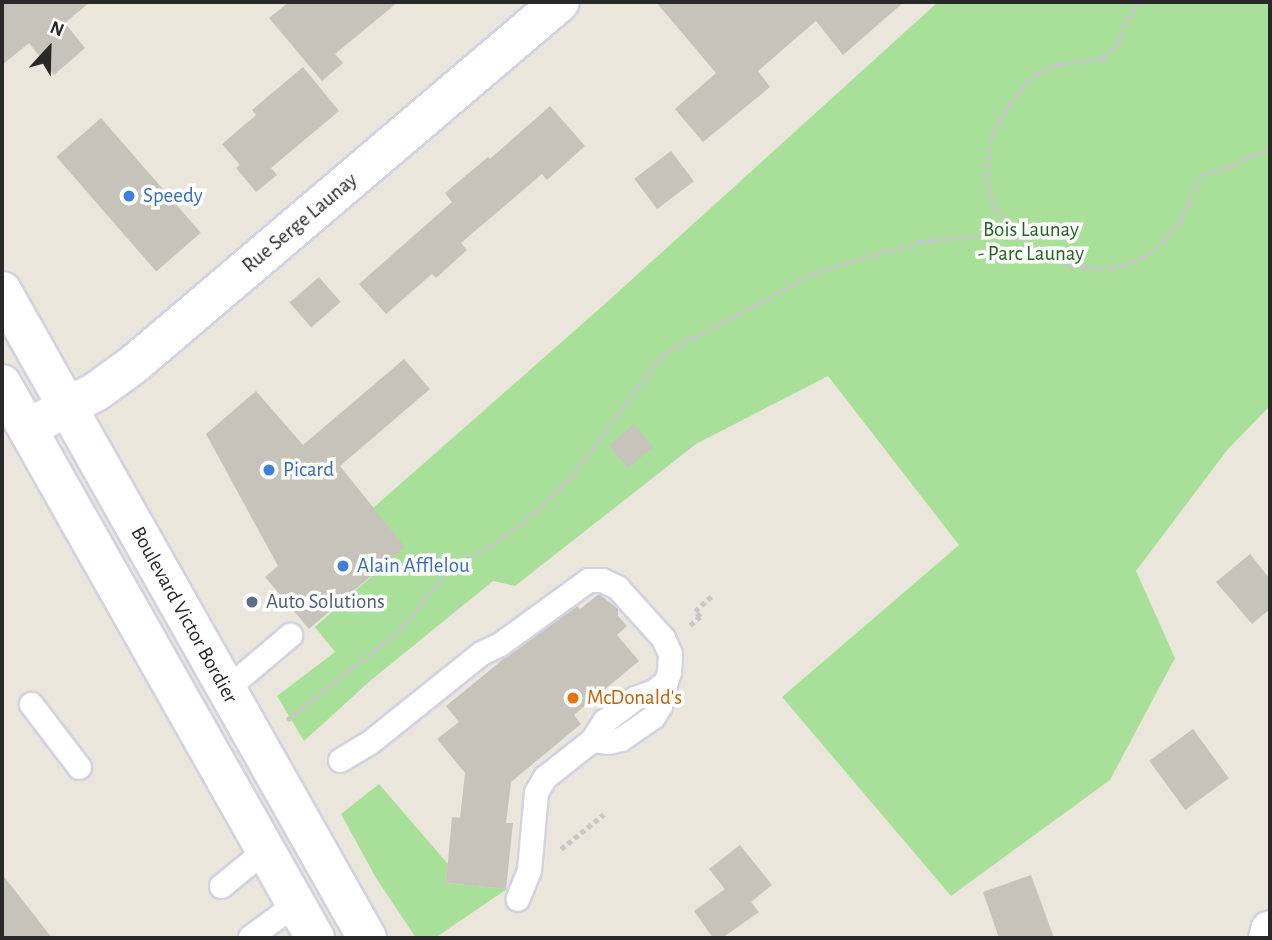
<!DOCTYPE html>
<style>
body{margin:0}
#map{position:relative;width:1272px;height:940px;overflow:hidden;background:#ebe6db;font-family:"Alegreya Sans",sans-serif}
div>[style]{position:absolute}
.green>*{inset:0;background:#a9e099}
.building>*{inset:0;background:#c6c3bb;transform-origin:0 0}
.path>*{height:4.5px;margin-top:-2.25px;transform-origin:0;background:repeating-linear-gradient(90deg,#c7c7c7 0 5px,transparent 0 8.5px)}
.roads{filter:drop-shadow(2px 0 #d1d2e2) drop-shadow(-2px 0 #d1d2e2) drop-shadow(0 2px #d1d2e2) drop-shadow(0 -2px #d1d2e2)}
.service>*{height:23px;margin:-11.5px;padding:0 11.5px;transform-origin:11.5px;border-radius:11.5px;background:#fff}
.minor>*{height:38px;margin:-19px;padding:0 19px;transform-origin:19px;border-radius:19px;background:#fff}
.secondary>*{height:38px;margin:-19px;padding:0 19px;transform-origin:19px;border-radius:19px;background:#fff}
.dots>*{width:19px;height:19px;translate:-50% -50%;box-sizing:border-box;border:4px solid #fff;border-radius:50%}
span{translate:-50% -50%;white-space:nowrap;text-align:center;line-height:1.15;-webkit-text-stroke:7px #fff;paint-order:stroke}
.shop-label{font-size:21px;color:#366cbe}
.left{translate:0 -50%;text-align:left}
.street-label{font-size:21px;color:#292929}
.park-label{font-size:21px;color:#22641c}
.service-label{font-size:21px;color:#4e5e75}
.food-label{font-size:21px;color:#c56008}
.frame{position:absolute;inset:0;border:4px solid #292929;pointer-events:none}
.north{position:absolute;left:14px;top:14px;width:70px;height:70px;-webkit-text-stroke:5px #fff;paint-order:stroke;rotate:22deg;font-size:19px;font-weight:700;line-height:28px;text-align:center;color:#292929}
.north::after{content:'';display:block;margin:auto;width:24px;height:32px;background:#292929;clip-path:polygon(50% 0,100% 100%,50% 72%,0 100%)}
</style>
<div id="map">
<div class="green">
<div style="clip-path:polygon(938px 2px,1270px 2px,1270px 406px,1228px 449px,1136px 571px,1175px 658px,1110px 780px,951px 896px,782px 697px,959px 545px,828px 376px,696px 444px,515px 586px,493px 581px,370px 681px,304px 741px,277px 696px,335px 652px,315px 627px,404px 547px,373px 508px,607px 302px)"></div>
<div style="clip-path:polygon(379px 784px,448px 864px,446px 883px,507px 889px,435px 938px,416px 938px,376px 878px,341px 814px)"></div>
</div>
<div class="building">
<div style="clip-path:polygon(2px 2px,90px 2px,65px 23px,85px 48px,54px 75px,29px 43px,2px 65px)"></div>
<div style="clip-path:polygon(289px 2px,398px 2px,335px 54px,343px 63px,322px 81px,269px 18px)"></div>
<div style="clip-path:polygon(656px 2px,904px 2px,843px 55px,816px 21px,758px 71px,770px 87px,703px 142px,675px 109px,716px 73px)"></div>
<div style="clip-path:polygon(303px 67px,339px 111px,271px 168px,277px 175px,256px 192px,236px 168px,240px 165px,222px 144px,256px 115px,252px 110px)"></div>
<div style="clip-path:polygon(550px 106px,585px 146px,547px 180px,542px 174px,461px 243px,467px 250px,436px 278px,432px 274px,386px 314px,359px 284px,452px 202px,445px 193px,488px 157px,490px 159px)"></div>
<div style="left:101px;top:118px;width:152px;height:59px;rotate:49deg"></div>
<div style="left:671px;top:151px;width:38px;height:46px;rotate:53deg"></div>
<div style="left:319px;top:277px;width:33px;height:39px;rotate:49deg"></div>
<div style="clip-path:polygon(404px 359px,430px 389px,340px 466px,405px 547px,309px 629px,265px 577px,278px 566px,206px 434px,256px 391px,303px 445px)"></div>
<div style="left:634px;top:424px;width:30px;height:33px;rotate:50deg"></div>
<div style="clip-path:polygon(1250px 554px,1270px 579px,1270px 609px,1252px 624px,1216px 582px)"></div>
<div style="clip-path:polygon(599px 594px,618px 609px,618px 616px,627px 626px,617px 635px,639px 661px,574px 715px,581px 724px,511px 782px,506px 823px,513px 823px,506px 889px,446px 883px,452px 817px,460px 818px,465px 773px,437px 739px,459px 722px,446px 706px,506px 657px,577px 606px,580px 609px)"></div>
<div style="left:1193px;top:729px;width:61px;height:54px;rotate:54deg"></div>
<div style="clip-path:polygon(740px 845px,772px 885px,751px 902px,759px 912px,722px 938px,713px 938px,694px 911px,725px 889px,709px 869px)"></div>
<div style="clip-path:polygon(2px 874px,52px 938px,2px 938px)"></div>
<div style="clip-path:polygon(1031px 875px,1054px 938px,999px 938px,983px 892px)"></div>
</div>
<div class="path">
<div style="left:1141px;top:2px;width:17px;rotate:130deg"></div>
<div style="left:1130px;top:15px;width:30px;rotate:113deg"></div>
<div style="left:1118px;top:43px;width:22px;rotate:133deg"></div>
<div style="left:1103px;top:59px;width:49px;rotate:173deg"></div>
<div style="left:1054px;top:65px;width:29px;rotate:149deg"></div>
<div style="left:1029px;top:80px;width:28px;rotate:129deg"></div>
<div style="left:1011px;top:102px;width:41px;rotate:119.1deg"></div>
<div style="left:991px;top:138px;width:35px;rotate:98deg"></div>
<div style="left:986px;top:173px;width:35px;rotate:75deg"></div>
<div style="left:995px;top:207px;width:31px;rotate:50deg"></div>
<div style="left:1015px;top:231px;width:38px;rotate:42deg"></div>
<div style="left:1043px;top:256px;width:32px;rotate:18deg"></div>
<div style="left:1073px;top:266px;width:36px;rotate:5deg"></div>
<div style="left:1109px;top:269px;width:34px;rotate:-17deg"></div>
<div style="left:1141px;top:259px;width:26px;rotate:-37deg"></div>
<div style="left:1162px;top:243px;width:27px;rotate:-51deg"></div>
<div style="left:1179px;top:222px;width:53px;rotate:-64.4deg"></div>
<div style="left:1202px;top:174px;width:25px;rotate:-14deg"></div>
<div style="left:1226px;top:168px;width:48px;rotate:-24.4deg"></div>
<div style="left:690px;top:625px;width:13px;rotate:-39deg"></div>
<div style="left:700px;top:617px;width:8px;rotate:-130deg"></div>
<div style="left:695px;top:611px;width:24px;rotate:-42deg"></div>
<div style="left:287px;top:720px;width:144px;rotate:-38.5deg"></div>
<div style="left:400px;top:630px;width:85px;rotate:-51.2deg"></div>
<div style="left:453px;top:564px;width:41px;rotate:-24.7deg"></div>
<div style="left:490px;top:547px;width:58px;rotate:-37.3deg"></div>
<div style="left:536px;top:512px;width:49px;rotate:-45deg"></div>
<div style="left:571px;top:477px;width:152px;rotate:-53.3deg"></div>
<div style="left:662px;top:355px;width:177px;rotate:-28.3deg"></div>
<div style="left:818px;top:271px;width:105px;rotate:-16deg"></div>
<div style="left:919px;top:242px;width:97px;rotate:-6.5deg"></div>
<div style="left:561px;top:849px;width:55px;rotate:-39.1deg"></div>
</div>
<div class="roads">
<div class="service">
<div style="left:226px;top:689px;width:84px;rotate:-40.2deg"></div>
<div style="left:31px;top:704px;width:79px;rotate:52.7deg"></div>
<div style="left:592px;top:740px;width:16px;rotate:7deg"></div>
<div style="left:608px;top:742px;width:13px;rotate:-13deg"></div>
<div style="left:621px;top:739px;width:39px;rotate:-35deg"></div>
<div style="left:653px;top:717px;width:13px;rotate:-58deg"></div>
<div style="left:660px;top:706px;width:26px;rotate:-77deg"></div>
<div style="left:340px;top:760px;width:35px;rotate:-31deg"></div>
<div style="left:370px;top:742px;width:142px;rotate:-38.7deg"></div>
<div style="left:481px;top:653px;width:21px;rotate:-25deg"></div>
<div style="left:500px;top:644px;width:109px;rotate:-36deg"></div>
<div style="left:588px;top:580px;width:14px"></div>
<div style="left:602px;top:580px;width:17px;rotate:25deg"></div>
<div style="left:617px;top:587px;width:69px;rotate:48deg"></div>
<div style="left:663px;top:638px;width:17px;rotate:66deg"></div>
<div style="left:670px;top:654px;width:18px;rotate:93deg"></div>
<div style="left:669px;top:672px;width:9px;rotate:108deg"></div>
<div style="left:666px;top:681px;width:16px;rotate:140deg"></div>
<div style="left:654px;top:691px;width:20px;rotate:160deg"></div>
<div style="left:635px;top:698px;width:39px;rotate:143deg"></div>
<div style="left:604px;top:721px;width:22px;rotate:122deg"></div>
<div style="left:592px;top:740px;width:60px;rotate:141.8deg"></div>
<div style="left:545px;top:777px;width:17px;rotate:121deg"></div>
<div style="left:536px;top:792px;width:78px;rotate:95.1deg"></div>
<div style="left:529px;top:870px;width:31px;rotate:112deg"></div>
<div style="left:221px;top:886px;width:57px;rotate:-39.3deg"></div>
<div style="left:250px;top:937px;width:56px;rotate:-36.3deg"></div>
</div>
<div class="minor">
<div style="left:28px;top:428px;width:78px;rotate:-28.2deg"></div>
<div style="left:97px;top:391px;width:44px;rotate:-35.8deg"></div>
<div style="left:133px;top:365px;width:560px;rotate:-40.37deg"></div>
<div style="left:1268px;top:938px;width:8px;rotate:-76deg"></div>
</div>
<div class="secondary">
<div style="left:2px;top:291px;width:743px;rotate:60.57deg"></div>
<div style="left:2px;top:384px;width:636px;rotate:60.53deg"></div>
</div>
</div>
<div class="dots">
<div style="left:129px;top:196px;background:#3f7fe0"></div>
<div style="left:269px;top:470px;background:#3f7fe0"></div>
<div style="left:343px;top:566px;background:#3f7fe0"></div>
<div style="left:252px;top:602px;background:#5c6f8a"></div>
<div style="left:573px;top:698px;background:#e8710a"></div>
</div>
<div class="shop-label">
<span class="left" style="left:143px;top:196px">Speedy</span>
<span class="left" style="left:283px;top:470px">Picard</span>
<span class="left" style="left:357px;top:566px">Alain Afflelou</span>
</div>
<div class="street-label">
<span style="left:300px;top:223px;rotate:-40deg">Rue Serge Launay</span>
<span style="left:184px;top:615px;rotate:61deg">Boulevard Victor Bordier</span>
</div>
<div class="park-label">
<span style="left:1031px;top:242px">Bois Launay<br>- Parc Launay</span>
</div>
<div class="service-label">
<span class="left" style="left:266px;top:602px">Auto Solutions</span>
</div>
<div class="food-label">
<span class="left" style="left:587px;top:698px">McDonald's</span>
</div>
<div class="frame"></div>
<div class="north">N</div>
</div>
